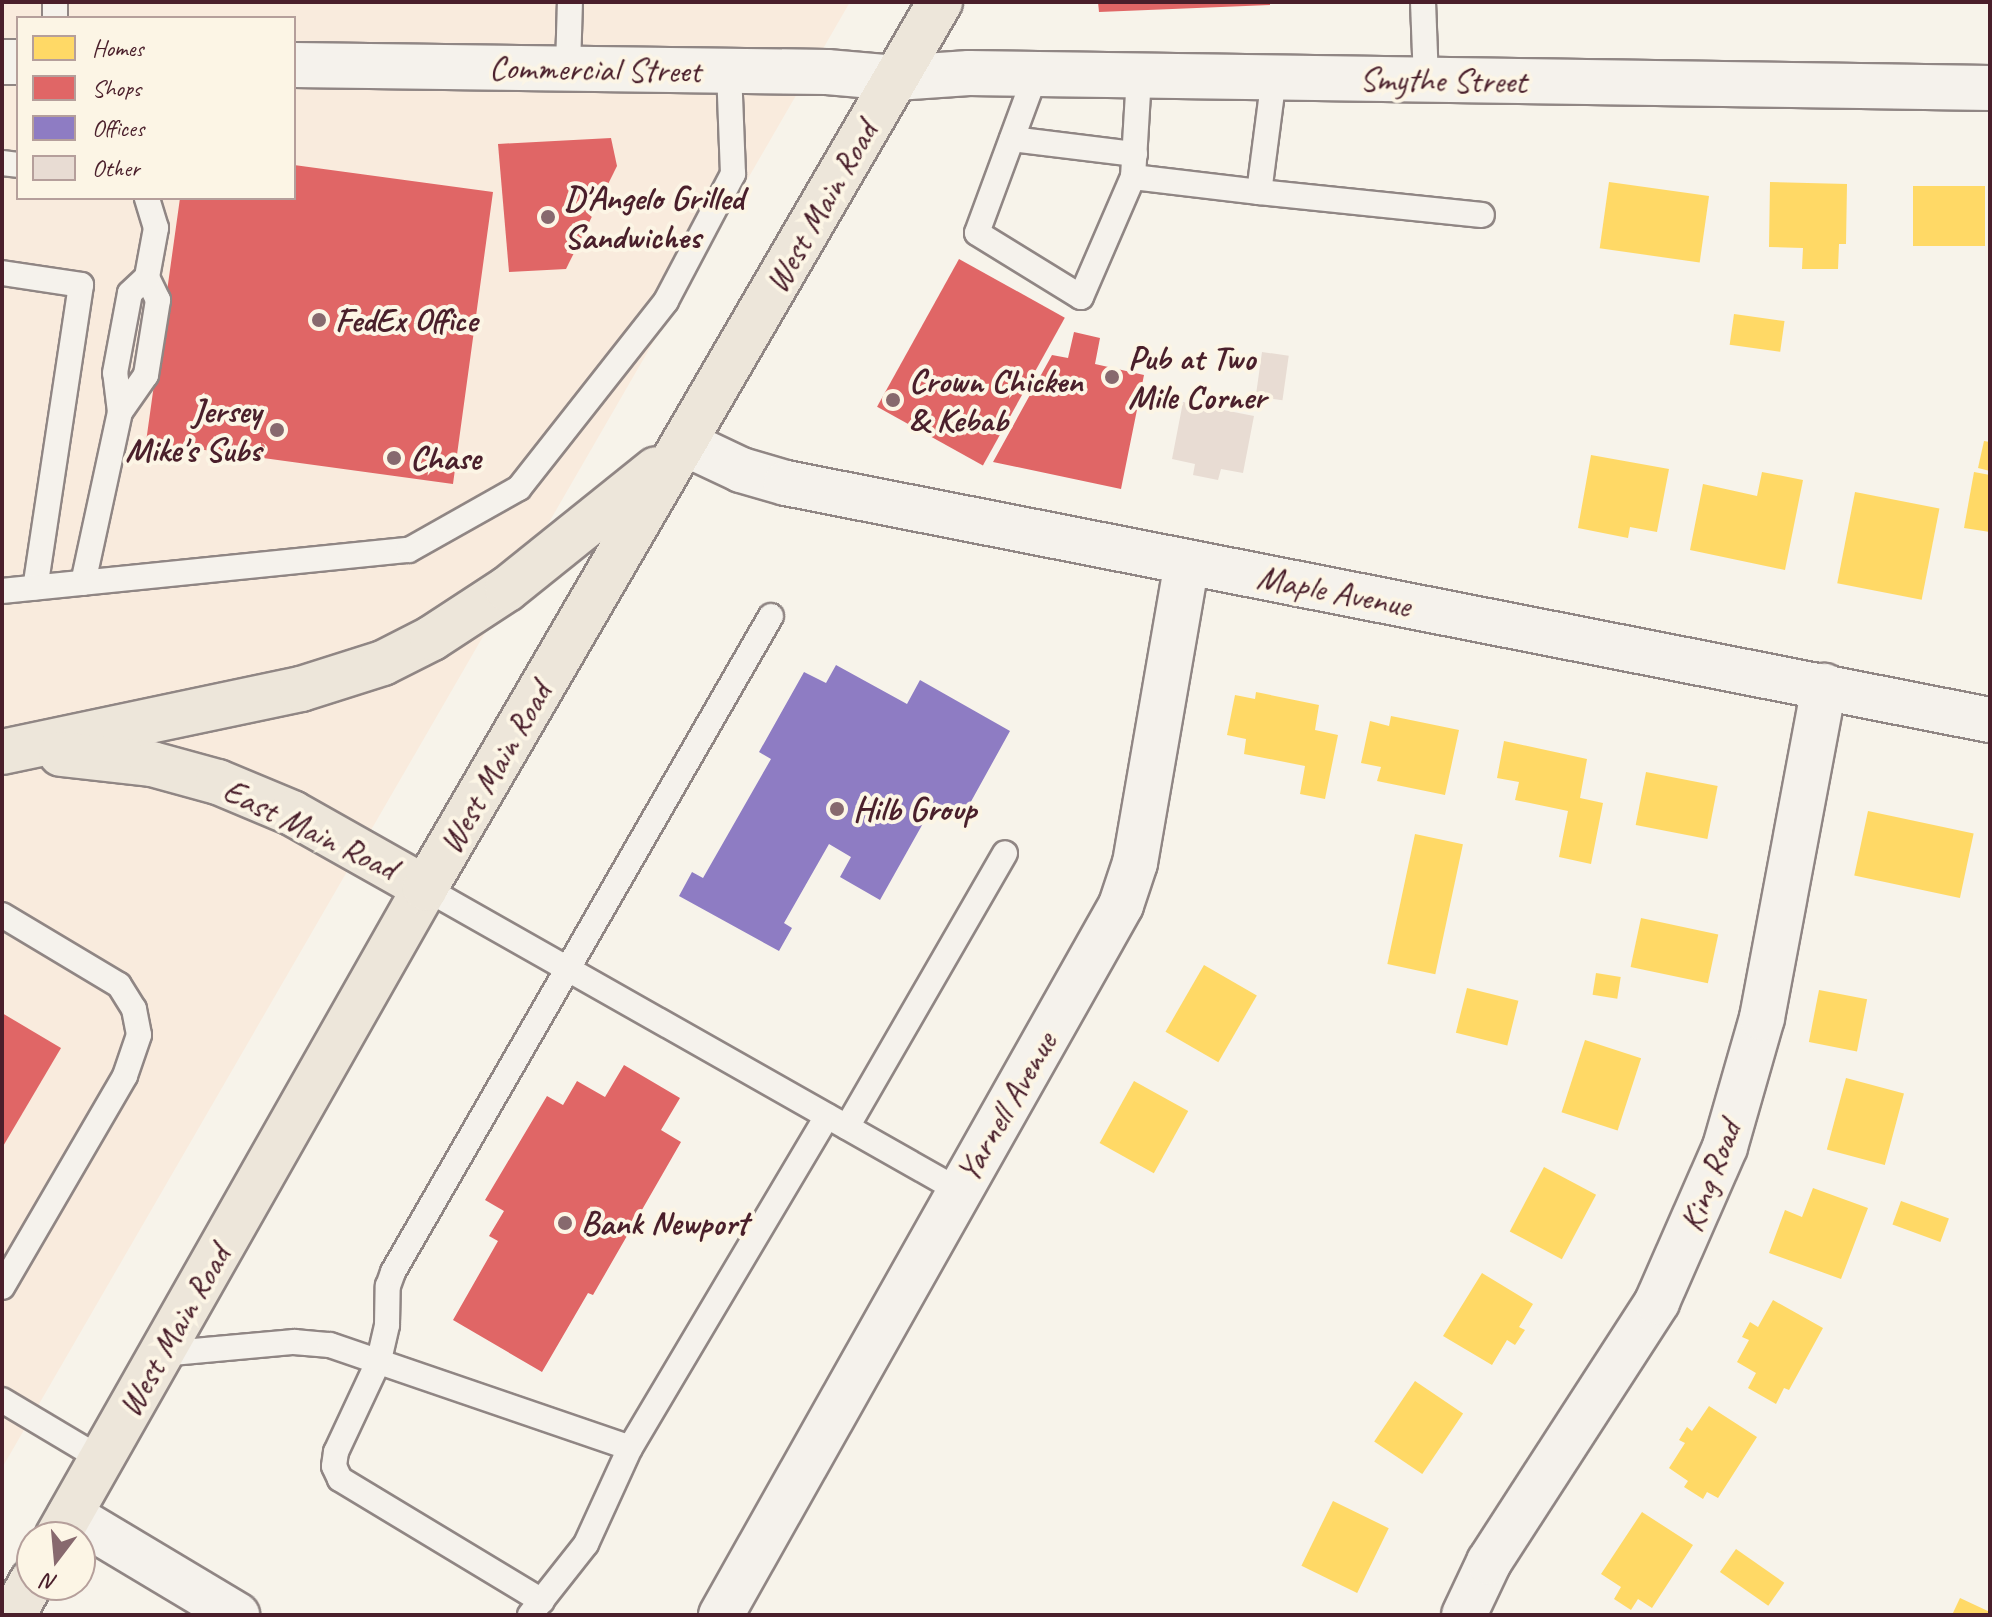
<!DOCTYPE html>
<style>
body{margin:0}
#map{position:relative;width:1992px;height:1617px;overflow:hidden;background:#f7f3ea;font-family:Caveat,sans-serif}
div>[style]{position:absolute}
.built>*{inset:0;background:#f9ebdd}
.homes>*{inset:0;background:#ffd966;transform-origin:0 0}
.shops>*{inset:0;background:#e06666;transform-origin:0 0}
.offices>*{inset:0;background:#8e7cc3}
.building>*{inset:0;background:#e8dcd3;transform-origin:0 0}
.roads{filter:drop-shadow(2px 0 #908684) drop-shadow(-2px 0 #908684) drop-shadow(0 2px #908684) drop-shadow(0 -2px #908684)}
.service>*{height:24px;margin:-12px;padding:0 12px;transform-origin:12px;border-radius:12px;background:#f5f2ec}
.minor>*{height:44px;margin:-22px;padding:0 22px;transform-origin:22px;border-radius:22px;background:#f5f2ec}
.tertiary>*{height:44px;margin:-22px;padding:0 22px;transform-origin:22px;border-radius:22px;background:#f5f2ec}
.primary>*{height:44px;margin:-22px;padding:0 22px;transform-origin:22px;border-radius:22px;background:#ede6da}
.dots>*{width:22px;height:22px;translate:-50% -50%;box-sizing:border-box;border:4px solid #fcf5e5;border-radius:50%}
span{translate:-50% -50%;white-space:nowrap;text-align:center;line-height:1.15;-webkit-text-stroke:8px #fcf5e5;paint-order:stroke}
.street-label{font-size:34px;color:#4a1f2b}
.poi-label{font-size:34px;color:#4a1f2b;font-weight:700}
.left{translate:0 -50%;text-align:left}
.right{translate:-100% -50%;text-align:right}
.frame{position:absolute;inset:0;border:4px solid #4a1f2b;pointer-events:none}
.legend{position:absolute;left:16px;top:16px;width:280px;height:184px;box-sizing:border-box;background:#fcf5e5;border:2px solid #b59f9b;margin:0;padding:10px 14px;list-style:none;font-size:24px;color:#4a1f2b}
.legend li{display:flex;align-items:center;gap:16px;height:40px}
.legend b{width:40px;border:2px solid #b59f9b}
.north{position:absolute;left:16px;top:1521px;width:80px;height:80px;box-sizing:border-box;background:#fcf5e5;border:2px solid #b59f9b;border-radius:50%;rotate:196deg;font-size:22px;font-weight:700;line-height:32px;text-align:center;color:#4a1f2b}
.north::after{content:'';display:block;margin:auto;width:28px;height:36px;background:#87696e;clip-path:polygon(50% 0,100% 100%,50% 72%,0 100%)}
</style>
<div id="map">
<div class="built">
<div style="clip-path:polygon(evenodd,2px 2px,850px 2px,2px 1468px,2px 2px,18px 18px,294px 18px,294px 198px,18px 198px,18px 18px)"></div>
</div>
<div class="homes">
<div style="left:1609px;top:182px;width:101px;height:67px;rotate:8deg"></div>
<div style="clip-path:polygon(1770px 182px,1847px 184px,1846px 244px,1839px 244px,1838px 269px,1802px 269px,1803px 248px,1769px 247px)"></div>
<div style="left:1913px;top:186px;width:72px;height:60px"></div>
<div style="left:1734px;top:314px;width:51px;height:31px;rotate:8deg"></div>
<div style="clip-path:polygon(1984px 441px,1990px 442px,1990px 471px,1978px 468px)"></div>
<div style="clip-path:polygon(1591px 455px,1669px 469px,1657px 532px,1630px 527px,1628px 538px,1578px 528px)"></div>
<div style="clip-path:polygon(1762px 472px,1803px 480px,1785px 570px,1690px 550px,1703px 484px,1757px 496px)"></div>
<div style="clip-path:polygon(1974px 472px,1990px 475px,1990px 532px,1964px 528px)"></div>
<div style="left:1855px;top:492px;width:86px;height:93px;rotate:11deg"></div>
<div style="clip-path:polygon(1256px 692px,1319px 705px,1315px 730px,1338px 735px,1325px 799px,1300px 794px,1305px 766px,1244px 754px,1246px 739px,1227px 735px,1235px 695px,1255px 699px)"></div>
<div style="clip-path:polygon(1391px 716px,1459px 730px,1445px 795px,1377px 781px,1381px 767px,1361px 763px,1370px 721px,1389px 726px)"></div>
<div style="clip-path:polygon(1504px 741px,1587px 759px,1580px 798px,1603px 803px,1591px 864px,1559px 857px,1568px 811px,1515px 800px,1519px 782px,1497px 778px)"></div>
<div style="left:1646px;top:772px;width:73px;height:54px;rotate:11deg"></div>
<div style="left:1868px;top:811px;width:108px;height:66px;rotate:12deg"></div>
<div style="left:1415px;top:834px;width:49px;height:133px;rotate:12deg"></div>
<div style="left:1641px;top:918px;width:79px;height:50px;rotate:12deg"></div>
<div style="left:1204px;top:965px;width:61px;height:77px;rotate:30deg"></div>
<div style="left:1596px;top:973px;width:25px;height:22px;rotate:9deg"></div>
<div style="left:1467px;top:988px;width:53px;height:46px;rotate:14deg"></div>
<div style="left:1819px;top:990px;width:49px;height:53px;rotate:11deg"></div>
<div style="left:1585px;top:1040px;width:59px;height:76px;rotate:18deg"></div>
<div style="left:1846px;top:1078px;width:60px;height:74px;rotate:15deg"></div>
<div style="left:1134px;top:1081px;width:62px;height:71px;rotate:29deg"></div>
<div style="left:1544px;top:1167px;width:59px;height:73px;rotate:28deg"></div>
<div style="clip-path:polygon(1813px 1188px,1868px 1208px,1841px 1279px,1769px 1253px,1785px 1210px,1802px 1217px)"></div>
<div style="left:1901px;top:1201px;width:51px;height:25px;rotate:20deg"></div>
<div style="clip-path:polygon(1482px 1273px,1533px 1304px,1519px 1327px,1525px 1330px,1515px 1345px,1507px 1340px,1492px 1365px,1443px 1336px)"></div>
<div style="clip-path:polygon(1773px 1300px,1823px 1328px,1789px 1390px,1784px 1388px,1776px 1404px,1748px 1388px,1756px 1373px,1737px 1362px,1749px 1340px,1742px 1337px,1750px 1322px,1758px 1327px)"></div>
<div style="left:1415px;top:1381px;width:58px;height:73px;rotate:34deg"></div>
<div style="clip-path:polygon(1709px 1406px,1757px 1437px,1718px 1498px,1707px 1492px,1703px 1499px,1684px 1487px,1688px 1481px,1669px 1468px,1685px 1443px,1679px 1440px,1687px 1427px,1692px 1431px)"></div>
<div style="left:1333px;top:1501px;width:62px;height:72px;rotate:26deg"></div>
<div style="clip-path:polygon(1642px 1512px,1693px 1545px,1652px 1608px,1638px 1599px,1631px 1610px,1614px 1599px,1621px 1587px,1601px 1574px)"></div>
<div style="left:1736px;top:1549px;width:59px;height:28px;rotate:35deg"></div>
<div style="clip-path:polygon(1960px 1598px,1990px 1612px,1990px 1615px,1952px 1615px)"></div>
</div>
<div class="shops">
<div style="clip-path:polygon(1098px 2px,1270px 2px,1270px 5px,1099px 12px)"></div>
<div style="clip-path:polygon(611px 138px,617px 166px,566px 269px,509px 272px,498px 144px)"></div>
<div style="clip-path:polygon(294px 165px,493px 192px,453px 484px,146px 442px,180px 198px,294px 198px)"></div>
<div style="left:959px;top:259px;width:121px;height:169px;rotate:29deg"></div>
<div style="clip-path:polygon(1074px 332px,1100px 338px,1095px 364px,1144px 375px,1121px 489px,993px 462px,1052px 355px,1068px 358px)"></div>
<div style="clip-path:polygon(2px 1013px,61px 1048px,2px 1148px)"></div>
<div style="clip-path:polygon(624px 1065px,680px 1098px,661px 1130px,681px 1142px,593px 1295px,588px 1293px,542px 1372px,453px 1320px,498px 1241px,489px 1236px,504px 1211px,485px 1200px,547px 1096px,563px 1105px,577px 1081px,605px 1097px)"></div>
</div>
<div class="offices">
<div style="clip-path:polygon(836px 665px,907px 704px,920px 680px,1010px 731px,963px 816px,935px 802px,880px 900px,840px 877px,851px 857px,829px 844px,784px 923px,792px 928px,779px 951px,679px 896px,692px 872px,703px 878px,771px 759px,759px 752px,804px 672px,826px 683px)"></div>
</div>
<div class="building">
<div style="left:1262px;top:352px;width:27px;height:45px;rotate:8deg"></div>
<div style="clip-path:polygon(1183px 402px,1254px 416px,1243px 473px,1221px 469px,1218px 480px,1193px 475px,1195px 464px,1172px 459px)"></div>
</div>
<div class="roads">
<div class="service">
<div style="left:55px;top:2px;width:16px;rotate:90deg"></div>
<div style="left:1423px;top:2px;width:77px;rotate:87.8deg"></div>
<div style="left:568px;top:68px;width:66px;rotate:-88.3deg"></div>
<div style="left:1035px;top:76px;width:167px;rotate:110.3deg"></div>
<div style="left:977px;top:233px;width:122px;rotate:31.6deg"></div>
<div style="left:1081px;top:297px;width:131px;rotate:-66.6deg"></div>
<div style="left:1133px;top:177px;width:101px;rotate:-86.6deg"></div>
<div style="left:1274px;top:77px;width:116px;rotate:97.4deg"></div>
<div style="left:1259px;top:192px;width:224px;rotate:5.9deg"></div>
<div style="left:1012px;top:139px;width:124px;rotate:7deg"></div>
<div style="left:2px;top:163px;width:16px;rotate:7deg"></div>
<div style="left:1133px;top:177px;width:127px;rotate:6.8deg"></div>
<div style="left:2px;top:273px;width:80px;rotate:8.6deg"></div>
<div style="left:81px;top:285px;width:306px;rotate:98.6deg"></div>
<div style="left:120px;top:412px;width:45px;rotate:-54.9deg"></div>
<div style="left:146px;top:375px;width:76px;rotate:-80.9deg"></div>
<div style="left:158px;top:300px;width:25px;rotate:-116deg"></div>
<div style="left:83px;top:583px;width:175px;rotate:-77.8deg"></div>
<div style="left:120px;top:412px;width:39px;rotate:-97deg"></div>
<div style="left:115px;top:373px;width:81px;rotate:-79.4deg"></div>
<div style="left:130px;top:293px;width:23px;rotate:-43deg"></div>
<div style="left:147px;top:277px;width:50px;rotate:-79.6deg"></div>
<div style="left:156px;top:228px;width:31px;rotate:-107deg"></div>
<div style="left:2px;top:591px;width:409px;rotate:-5.8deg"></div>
<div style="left:409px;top:550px;width:126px;rotate:-29.4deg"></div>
<div style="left:519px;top:488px;width:238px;rotate:-51.8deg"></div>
<div style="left:666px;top:301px;width:144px;rotate:-62.2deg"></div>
<div style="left:733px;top:174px;width:103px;rotate:-92.2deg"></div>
<div style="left:425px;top:888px;width:613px;rotate:29.54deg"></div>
<div style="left:2px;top:915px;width:136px;rotate:30.9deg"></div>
<div style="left:119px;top:985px;width:28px;rotate:58deg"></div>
<div style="left:134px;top:1009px;width:26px;rotate:79deg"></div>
<div style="left:139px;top:1035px;width:43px;rotate:108.9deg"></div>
<div style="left:125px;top:1076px;width:244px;rotate:120.2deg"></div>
<div style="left:847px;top:1127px;width:316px;rotate:-60deg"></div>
<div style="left:161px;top:1354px;width:134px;rotate:-5.2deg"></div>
<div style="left:294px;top:1342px;width:36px;rotate:5deg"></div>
<div style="left:330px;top:1345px;width:317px;rotate:18.9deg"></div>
<div style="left:2px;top:1400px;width:115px;rotate:30.8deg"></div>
<div style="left:542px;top:1601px;width:236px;rotate:-148.9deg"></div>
<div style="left:340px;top:1479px;width:14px;rotate:-115deg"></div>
<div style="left:334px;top:1466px;width:14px;rotate:-82deg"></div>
<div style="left:336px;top:1452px;width:102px;rotate:-64.9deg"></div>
<div style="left:379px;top:1360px;width:36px;rotate:-77deg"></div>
<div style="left:387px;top:1325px;width:39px;rotate:-89deg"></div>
<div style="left:388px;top:1286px;width:15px;rotate:-70deg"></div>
<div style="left:393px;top:1272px;width:757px;rotate:-60.05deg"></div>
<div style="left:530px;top:1615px;width:90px;rotate:-51.7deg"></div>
<div style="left:586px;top:1544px;width:106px;rotate:-65.4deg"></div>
<div style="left:630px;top:1448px;width:386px;rotate:-59.3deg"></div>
</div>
<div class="minor">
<div style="left:896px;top:78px;width:73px;rotate:-3.9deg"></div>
<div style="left:969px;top:73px;width:1021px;rotate:0.84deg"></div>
<div style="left:70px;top:1515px;width:195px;rotate:30.9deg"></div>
<div style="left:721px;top:1615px;width:815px;rotate:-60.6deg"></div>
<div style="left:1121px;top:905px;width:44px;rotate:-71.6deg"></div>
<div style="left:1135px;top:863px;width:305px;rotate:-80.2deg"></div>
<div style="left:1464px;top:1615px;width:59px;rotate:-64.7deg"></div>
<div style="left:1489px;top:1562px;width:310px;rotate:-57.1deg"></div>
<div style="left:1657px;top:1302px;width:169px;rotate:-66.3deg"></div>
<div style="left:1725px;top:1147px;width:134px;rotate:-74deg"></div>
<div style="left:1762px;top:1018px;width:338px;rotate:-79.4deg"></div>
</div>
<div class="tertiary">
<div style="left:2px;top:62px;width:16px"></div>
<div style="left:294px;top:65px;width:533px;rotate:0.75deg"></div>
<div style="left:827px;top:72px;width:69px;rotate:5deg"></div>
<div style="left:684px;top:443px;width:63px;rotate:25.3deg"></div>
<div style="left:741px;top:470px;width:47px;rotate:16.1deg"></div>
<div style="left:786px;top:483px;width:1227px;rotate:11.14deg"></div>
</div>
<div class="primary">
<div style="left:2px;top:752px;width:306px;rotate:-11.9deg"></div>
<div style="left:301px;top:689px;width:86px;rotate:-17.6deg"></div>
<div style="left:383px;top:663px;width:55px;rotate:-27deg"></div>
<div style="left:432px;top:638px;width:90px;rotate:-33.2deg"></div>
<div style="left:507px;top:589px;width:191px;rotate:-38.8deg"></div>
<div style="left:61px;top:754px;width:92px;rotate:6.3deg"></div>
<div style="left:152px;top:764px;width:68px;rotate:15.3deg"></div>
<div style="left:218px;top:782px;width:80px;rotate:22.7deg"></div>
<div style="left:292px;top:813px;width:153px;rotate:29.4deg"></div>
<div style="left:57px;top:1537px;width:746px;rotate:-60.45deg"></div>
<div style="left:425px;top:888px;width:1025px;rotate:-59.83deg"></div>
<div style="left:13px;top:1615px;width:39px;rotate:-61deg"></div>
</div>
</div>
<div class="dots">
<div style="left:548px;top:217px;background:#87696e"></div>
<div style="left:319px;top:320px;background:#87696e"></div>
<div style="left:1112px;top:377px;background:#87696e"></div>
<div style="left:893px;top:400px;background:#87696e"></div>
<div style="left:277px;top:430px;background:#87696e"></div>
<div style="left:394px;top:458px;background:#87696e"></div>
<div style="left:837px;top:809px;background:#87696e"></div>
<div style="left:565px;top:1223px;background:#87696e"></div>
</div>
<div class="street-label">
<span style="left:595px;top:69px;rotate:1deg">Commercial Street</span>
<span style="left:1443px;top:80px;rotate:1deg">Smythe Street</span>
<span style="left:821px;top:207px;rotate:-60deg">West Main Road</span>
<span style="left:1334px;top:591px;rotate:11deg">Maple Avenue</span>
<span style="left:495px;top:768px;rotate:-60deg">West Main Road</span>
<span style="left:310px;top:829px;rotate:26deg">East Main Road</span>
<span style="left:1006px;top:1107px;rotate:-60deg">Yarnell Avenue</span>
<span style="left:1710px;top:1176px;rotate:-69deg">King Road</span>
<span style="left:174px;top:1331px;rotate:-60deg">West Main Road</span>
</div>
<div class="poi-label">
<span class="left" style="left:564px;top:217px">D'Angelo Grilled<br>Sandwiches</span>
<span class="left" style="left:335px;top:320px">FedEx Office</span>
<span class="left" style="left:1128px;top:377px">Pub at Two<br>Mile Corner</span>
<span class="left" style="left:909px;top:400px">Crown Chicken<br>&amp; Kebab</span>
<span class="right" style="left:261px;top:430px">Jersey<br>Mike's Subs</span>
<span class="left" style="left:410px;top:458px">Chase</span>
<span class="left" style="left:853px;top:809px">Hilb Group</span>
<span class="left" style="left:581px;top:1223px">Bank Newport</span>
</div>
<div class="frame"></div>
<ul class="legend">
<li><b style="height:22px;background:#ffd966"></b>Homes</li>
<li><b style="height:22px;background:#e06666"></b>Shops</li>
<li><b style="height:22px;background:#8e7cc3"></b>Offices</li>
<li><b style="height:22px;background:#e8dcd3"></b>Other</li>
</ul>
<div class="north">N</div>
</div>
